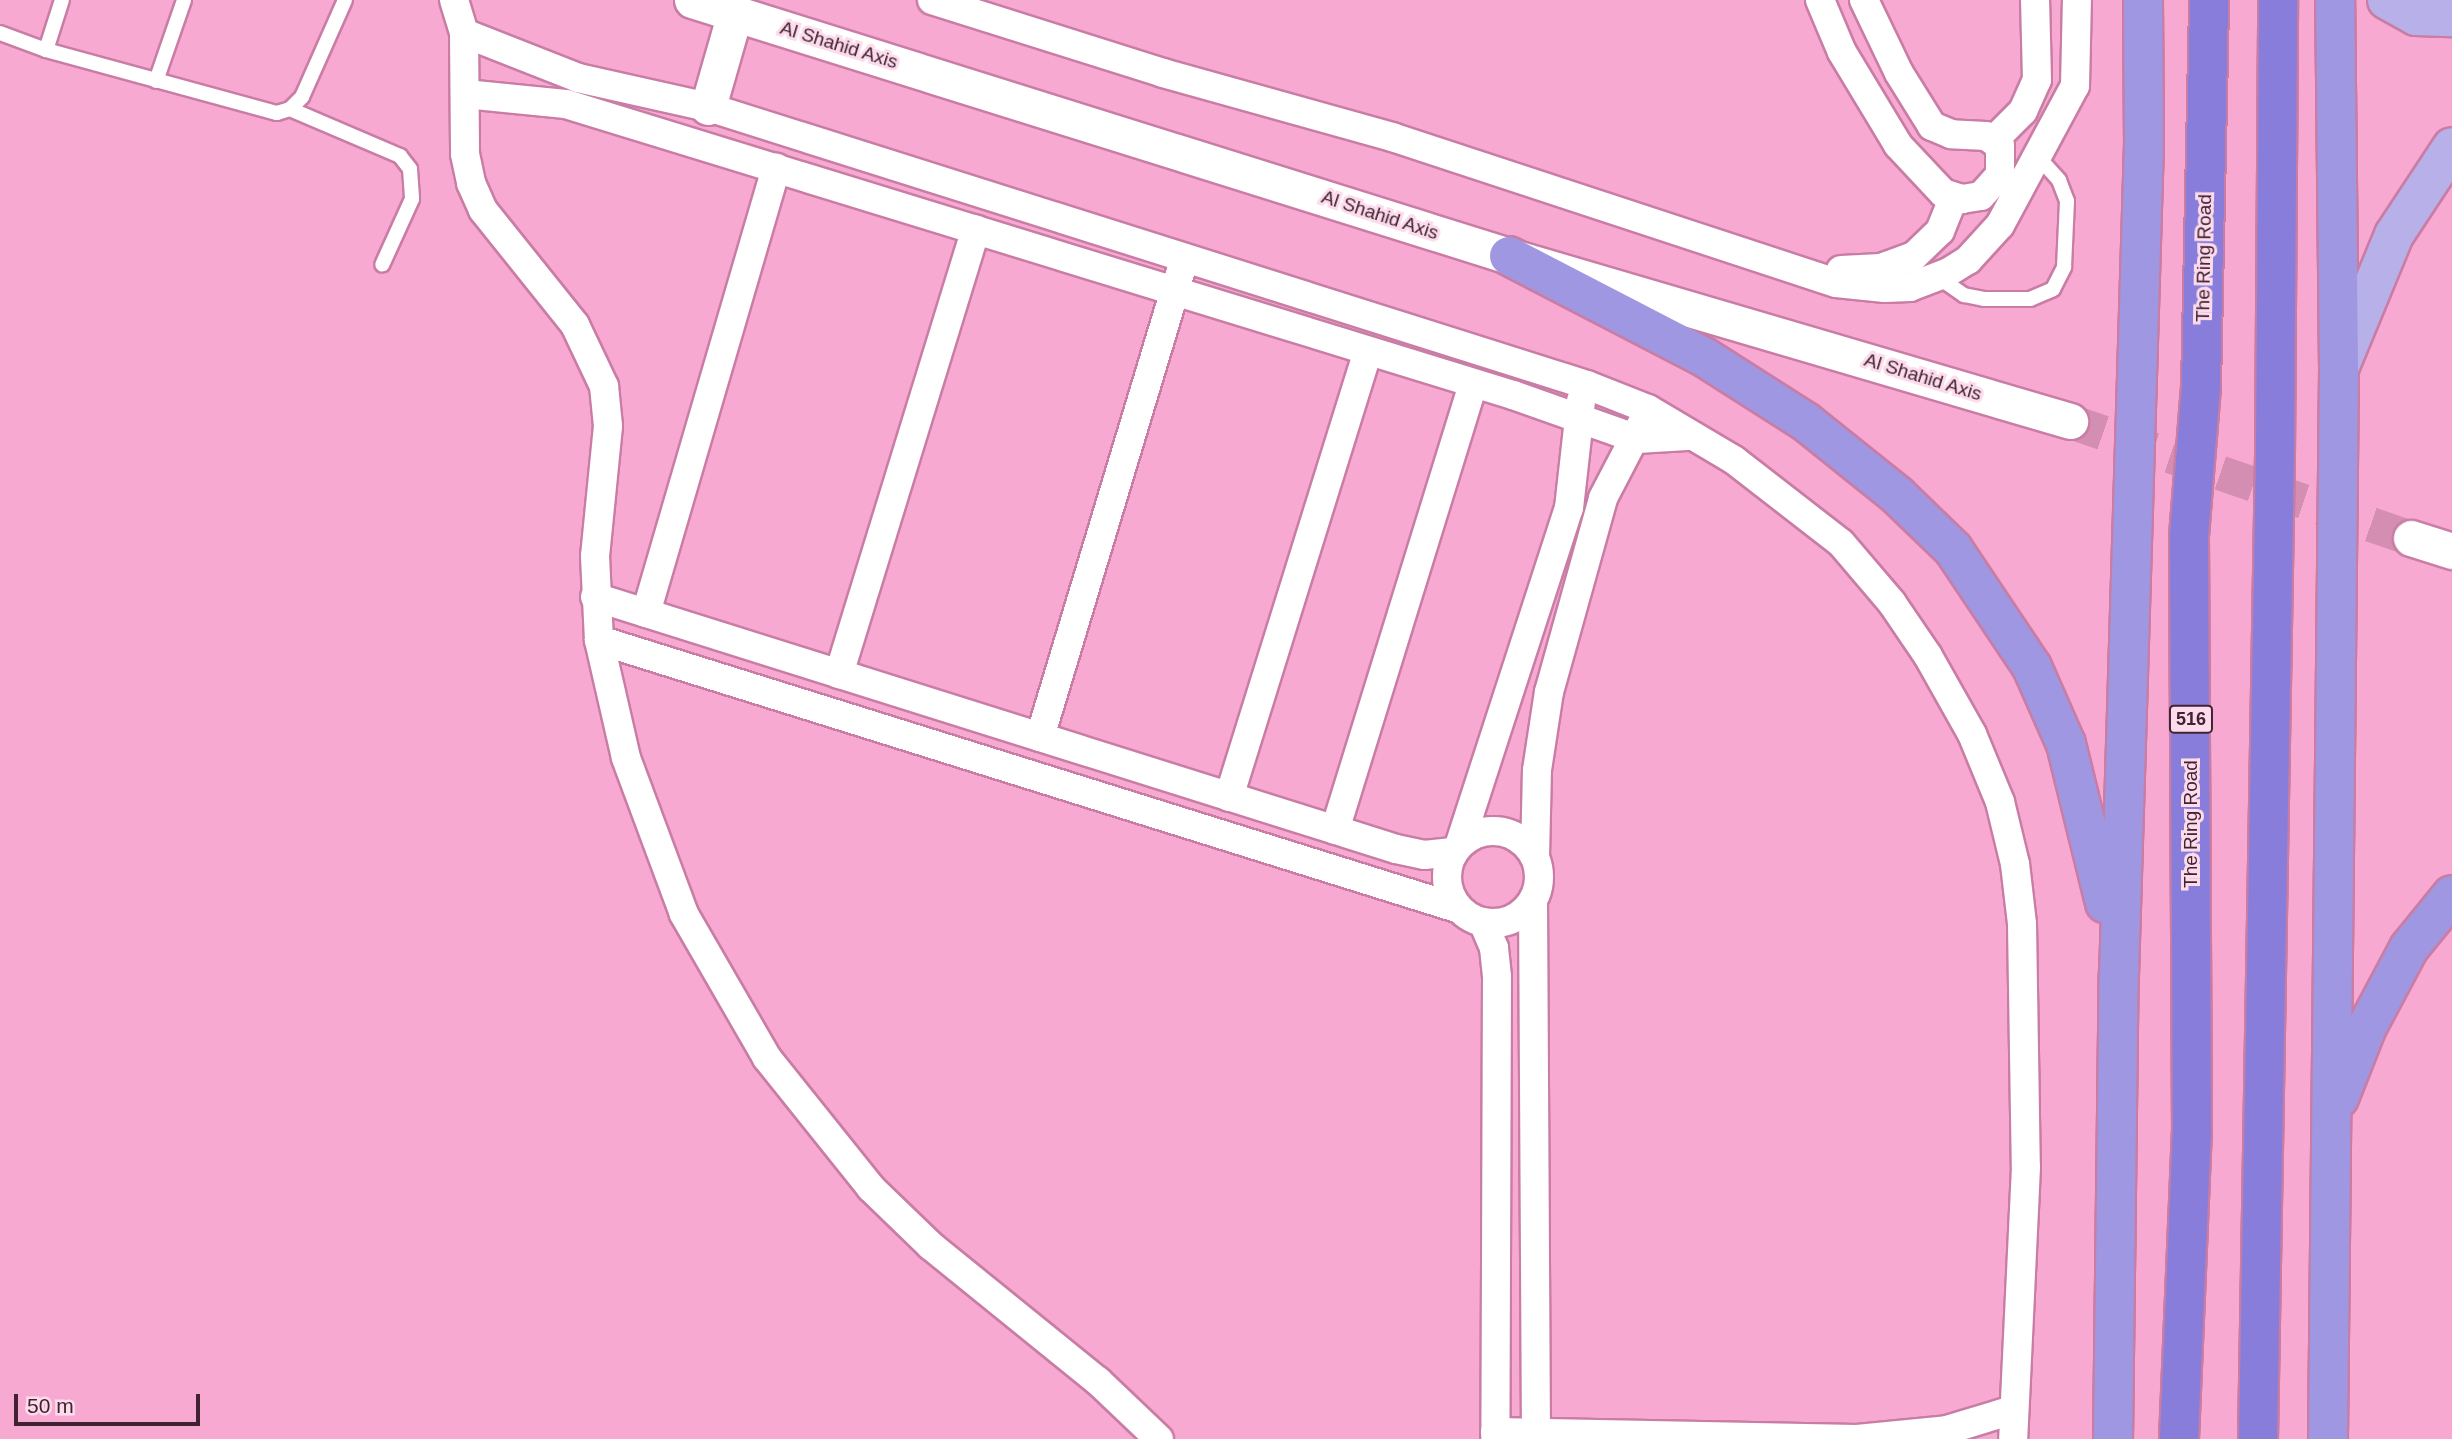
<!DOCTYPE html>
<style>
body{margin:0}
#map{position:relative;width:2452px;height:1439px;overflow:hidden;background:#f8a9d2;font-family:Helvetica,sans-serif}
div>[style]{position:absolute}
.tertiary-tunnel>*{height:35px;margin-top:-17.5px;transform-origin:0;background:repeating-linear-gradient(90deg,#d38eb2 0 35px,transparent 0 53px)}
.roads{filter:drop-shadow(2px 0 #c97da5) drop-shadow(-2px 0 #c97da5) drop-shadow(0 2px #c97da5) drop-shadow(0 -2px #c97da5)}
.service>*{height:14px;margin:-7px;padding:0 7px;transform-origin:7px;border-radius:7px;background:#fff}
.minor>*{height:28px;margin:-14px;padding:0 14px;transform-origin:14px;border-radius:14px;background:#fff}
.minor>.ring{margin:-14px;padding:0;box-sizing:content-box;background:none;border:28px solid #fff;border-radius:50%}
.tertiary>*{height:35px;margin:-17.5px;padding:0 17.5px;transform-origin:17.5px;border-radius:17.5px;background:#fff}
.primary>*{height:38px;margin:-19px;padding:0 19px;transform-origin:19px;border-radius:19px;background:#b8b1e9}
.trunk>*{height:38px;margin:-19px;padding:0 19px;transform-origin:19px;border-radius:19px;background:#a097e2}
.motorway>*{height:38px;margin:-19px;padding:0 19px;transform-origin:19px;border-radius:19px;background:#887ddb}
span{translate:-50% -50%;white-space:nowrap;text-align:center;line-height:1.15;-webkit-text-stroke:6px #fcdbeb;paint-order:stroke}
.shield-label span{padding:2px 5px;background:#fcdbeb;border:2px solid;border-radius:5px;-webkit-text-stroke-width:0}
.shield-label{font-size:18px;color:#412233;font-weight:700}
.street-label{font-size:19px;color:#412233}
.scale{position:absolute;left:14px;top:1394px;width:186px;height:32px;box-sizing:border-box;border:4px solid #412233;border-top:0;padding-left:9px;font-size:21px;line-height:24px;white-space:nowrap;color:#412233;-webkit-text-stroke:5px #fcdbeb;paint-order:stroke}
</style>
<div id="map">
<div class="tertiary-tunnel">
<div style="left:2070px;top:421px;width:361px;rotate:18.9deg"></div>
</div>
<div class="roads">
<div class="service">
<div style="left:0;top:33px;width:49px;rotate:20.3deg"></div>
<div style="left:46px;top:50px;width:239px;rotate:15.3deg"></div>
<div style="left:277px;top:113px;width:14px;rotate:-17deg"></div>
<div style="left:290px;top:109px;width:17px;rotate:-45deg"></div>
<div style="left:302px;top:97px;width:106px;rotate:-66.1deg"></div>
<div style="left:46px;top:50px;width:52px;rotate:-72.3deg"></div>
<div style="left:156px;top:81px;width:86px;rotate:-70.9deg"></div>
<div style="left:290px;top:109px;width:120px;rotate:23.1deg"></div>
<div style="left:400px;top:156px;width:16px;rotate:52deg"></div>
<div style="left:410px;top:169px;width:30px;rotate:86deg"></div>
<div style="left:412px;top:199px;width:72px;rotate:114.4deg"></div>
<div style="left:1938px;top:277px;width:32px;rotate:35deg"></div>
<div style="left:1964px;top:295px;width:20px;rotate:11deg"></div>
<div style="left:1984px;top:299px;width:46px"></div>
<div style="left:2030px;top:299px;width:25px;rotate:-23deg"></div>
<div style="left:2053px;top:289px;width:25px;rotate:-63deg"></div>
<div style="left:2064px;top:267px;width:66px;rotate:-87.4deg"></div>
<div style="left:2067px;top:201px;width:22px;rotate:-111deg"></div>
<div style="left:2059px;top:180px;width:30px;rotate:-132deg"></div>
</div>
<div class="minor">
<div style="left:454px;top:0;width:34px;rotate:73deg"></div>
<div style="left:464px;top:33px;width:121px;rotate:89.5deg"></div>
<div style="left:465px;top:154px;width:30px;rotate:78deg"></div>
<div style="left:471px;top:183px;width:30px;rotate:66deg"></div>
<div style="left:483px;top:210px;width:147px;rotate:51.3deg"></div>
<div style="left:575px;top:325px;width:68px;rotate:64.6deg"></div>
<div style="left:604px;top:386px;width:40px;rotate:84.3deg"></div>
<div style="left:608px;top:426px;width:131px;rotate:95.7deg"></div>
<div style="left:595px;top:556px;width:84px;rotate:87.3deg"></div>
<div style="left:599px;top:640px;width:121px;rotate:77.1deg"></div>
<div style="left:626px;top:758px;width:166px;rotate:69.6deg"></div>
<div style="left:684px;top:914px;width:166px;rotate:60deg"></div>
<div style="left:767px;top:1058px;width:166px;rotate:51.3deg"></div>
<div style="left:871px;top:1188px;width:83px;rotate:44deg"></div>
<div style="left:931px;top:1246px;width:215px;rotate:39deg"></div>
<div style="left:1098px;top:1381px;width:84px;rotate:43.6deg"></div>
<div style="left:932px;top:0;width:242px;rotate:17.5deg"></div>
<div style="left:1163px;top:73px;width:238px;rotate:15.6deg"></div>
<div style="left:1392px;top:137px;width:467px;rotate:18.2deg"></div>
<div style="left:1836px;top:283px;width:49px;rotate:5.8deg"></div>
<div style="left:1885px;top:288px;width:25px;rotate:-2deg"></div>
<div style="left:1910px;top:287px;width:40px;rotate:-21deg"></div>
<div style="left:1947px;top:273px;width:25px;rotate:-32deg"></div>
<div style="left:1968px;top:260px;width:47px;rotate:-47.6deg"></div>
<div style="left:2000px;top:225px;width:158px;rotate:-61.7deg"></div>
<div style="left:2075px;top:86px;width:86px;rotate:-88.7deg"></div>
<div style="left:1820px;top:0;width:56px;rotate:67.1deg"></div>
<div style="left:1842px;top:52px;width:109px;rotate:58.9deg"></div>
<div style="left:1898px;top:145px;width:66px;rotate:46.8deg"></div>
<div style="left:1943px;top:193px;width:20px;rotate:18deg"></div>
<div style="left:1962px;top:199px;width:19px;rotate:-9deg"></div>
<div style="left:1981px;top:196px;width:28px;rotate:-48deg"></div>
<div style="left:2000px;top:175px;width:29px;rotate:-90deg"></div>
<div style="left:2000px;top:146px;width:17px;rotate:-144deg"></div>
<div style="left:1986px;top:136px;width:35px;rotate:-177deg"></div>
<div style="left:1951px;top:134px;width:21px;rotate:-157deg"></div>
<div style="left:1932px;top:126px;width:62px;rotate:-121.9deg"></div>
<div style="left:1899px;top:73px;width:81px;rotate:-115.6deg"></div>
<div style="left:464px;top:33px;width:123px;rotate:21.5deg"></div>
<div style="left:578px;top:78px;width:133px;rotate:12.6deg"></div>
<div style="left:708px;top:107px;width:922px;rotate:17.55deg"></div>
<div style="left:1587px;top:385px;width:66px;rotate:21.5deg"></div>
<div style="left:1648px;top:409px;width:100px;rotate:30.7deg"></div>
<div style="left:1734px;top:460px;width:135px;rotate:37.8deg"></div>
<div style="left:1841px;top:543px;width:79px;rotate:49.6deg"></div>
<div style="left:1892px;top:603px;width:64px;rotate:55.8deg"></div>
<div style="left:1928px;top:656px;width:90px;rotate:60.6deg"></div>
<div style="left:1972px;top:734px;width:74px;rotate:67.6deg"></div>
<div style="left:2000px;top:802px;width:64px;rotate:76.4deg"></div>
<div style="left:2015px;top:864px;width:60px;rotate:83.3deg"></div>
<div style="left:2022px;top:924px;width:243px;rotate:89.1deg"></div>
<div style="left:2026px;top:1167px;width:272px;rotate:92.7deg"></div>
<div style="left:465px;top:94px;width:101px;rotate:5.7deg"></div>
<div style="left:566px;top:104px;width:991px;rotate:17.08deg"></div>
<div style="left:1513px;top:395px;width:132px;rotate:19.5deg"></div>
<div style="left:1637px;top:439px;width:50px;rotate:-3.4deg"></div>
<div style="left:1994px;top:140px;width:41px;rotate:-45deg"></div>
<div style="left:2023px;top:111px;width:34px;rotate:-66deg"></div>
<div style="left:2037px;top:80px;width:80px;rotate:-91.4deg"></div>
<div style="left:1841px;top:270px;width:40px;rotate:-2.9deg"></div>
<div style="left:1881px;top:268px;width:35px;rotate:-20deg"></div>
<div style="left:1914px;top:256px;width:36px;rotate:-44deg"></div>
<div style="left:1940px;top:231px;width:35px;rotate:-68deg"></div>
<div style="left:595px;top:597px;width:840px;rotate:17.46deg"></div>
<div style="left:1396px;top:849px;width:29px;rotate:12deg"></div>
<div style="left:1424px;top:855px;width:29px;rotate:-6deg"></div>
<div style="left:646px;top:613px;width:464px;rotate:-73.7deg"></div>
<div style="left:599px;top:640px;width:899px;rotate:17.35deg"></div>
<div style="left:839px;top:674px;width:465px;rotate:-72.9deg"></div>
<div style="left:1040px;top:737px;width:485px;rotate:-73.2deg"></div>
<div style="left:1229px;top:797px;width:466px;rotate:-72.7deg"></div>
<div style="left:1335px;top:830px;width:466px;rotate:-72.8deg"></div>
<div class="ring" style="left:1447px;top:831px;width:64px;height:64px"></div>
<div style="left:1460px;top:843px;width:352px;rotate:-72deg"></div>
<div style="left:1569px;top:508px;width:108px;rotate:-83.6deg"></div>
<div style="left:1535px;top:857px;width:87px;rotate:-88.7deg"></div>
<div style="left:1537px;top:770px;width:79px;rotate:-81.3deg"></div>
<div style="left:1549px;top:692px;width:201px;rotate:-74.4deg"></div>
<div style="left:1603px;top:498px;width:85px;rotate:-62.5deg"></div>
<div style="left:1533px;top:900px;width:539px;rotate:89.68deg"></div>
<div style="left:1483px;top:922px;width:28px;rotate:67deg"></div>
<div style="left:1494px;top:948px;width:29px;rotate:84deg"></div>
<div style="left:1497px;top:977px;width:462px;rotate:90.2deg"></div>
<div style="left:1495px;top:1432px;width:362px;rotate:1.1deg"></div>
<div style="left:1857px;top:1439px;width:90px;rotate:-5.7deg"></div>
<div style="left:1947px;top:1430px;width:69px;rotate:-16.9deg"></div>
</div>
<div class="tertiary">
<div style="left:692px;top:0;width:856px;rotate:17.4deg"></div>
<div style="left:1509px;top:256px;width:585px;rotate:16.39deg"></div>
<div style="left:708px;top:107px;width:98px;rotate:-74deg"></div>
<div style="left:2411px;top:538px;width:43px;rotate:17.6deg"></div>
</div>
<div class="primary">
<div style="left:2387px;top:0;width:33px;rotate:29deg"></div>
<div style="left:2416px;top:16px;width:36px;rotate:2deg"></div>
<div style="left:2340px;top:366px;width:142px;rotate:-67.6deg"></div>
<div style="left:2394px;top:235px;width:105px;rotate:-56.6deg"></div>
</div>
<div class="trunk">
<div style="left:1509px;top:256px;width:220px;rotate:27.4deg"></div>
<div style="left:1704px;top:357px;width:121px;rotate:32.5deg"></div>
<div style="left:1806px;top:422px;width:117px;rotate:38.7deg"></div>
<div style="left:1897px;top:495px;width:78px;rotate:44deg"></div>
<div style="left:1953px;top:549px;width:142px;rotate:56.2deg"></div>
<div style="left:2032px;top:667px;width:84px;rotate:66.2deg"></div>
<div style="left:2066px;top:744px;width:164px;rotate:76.2deg"></div>
<div style="left:2339px;top:1098px;width:76px;rotate:-68.5deg"></div>
<div style="left:2367px;top:1027px;width:89px;rotate:-62deg"></div>
<div style="left:2409px;top:948px;width:68px;rotate:-50.9deg"></div>
<div style="left:2113px;top:1439px;width:463px;rotate:-89.3deg"></div>
<div style="left:2119px;top:976px;width:831px;rotate:-88.28deg"></div>
<div style="left:2144px;top:145px;width:145px;rotate:-90.4deg"></div>
<div style="left:2328px;top:1439px;width:1071px;rotate:-89.41deg"></div>
<div style="left:2339px;top:368px;width:368px;rotate:-90.6deg"></div>
</div>
<div class="motorway">
<div style="left:2179px;top:1439px;width:307px;rotate:-87.6deg"></div>
<div style="left:2192px;top:1132px;width:596px;rotate:-90.29deg"></div>
<div style="left:2189px;top:536px;width:149px;rotate:-85.4deg"></div>
<div style="left:2201px;top:387px;width:387px;rotate:-88.8deg"></div>
<div style="left:2258px;top:1439px;width:985px;rotate:-89.01deg"></div>
<div style="left:2275px;top:454px;width:454px;rotate:-89.6deg"></div>
</div>
</div>
<div class="shield-label">
<span style="left:2191px;top:719px">516</span>
</div>
<div class="street-label">
<span style="left:839px;top:45px;rotate:17deg">Al Shahid Axis</span>
<span style="left:1380px;top:215px;rotate:18deg">Al Shahid Axis</span>
<span style="left:2204px;top:258px;rotate:-89deg">The Ring Road</span>
<span style="left:1923px;top:377px;rotate:17deg">Al Shahid Axis</span>
<span style="left:2191px;top:824px;rotate:-90deg">The Ring Road</span>
</div>
<div class="scale">50 m</div>
</div>
